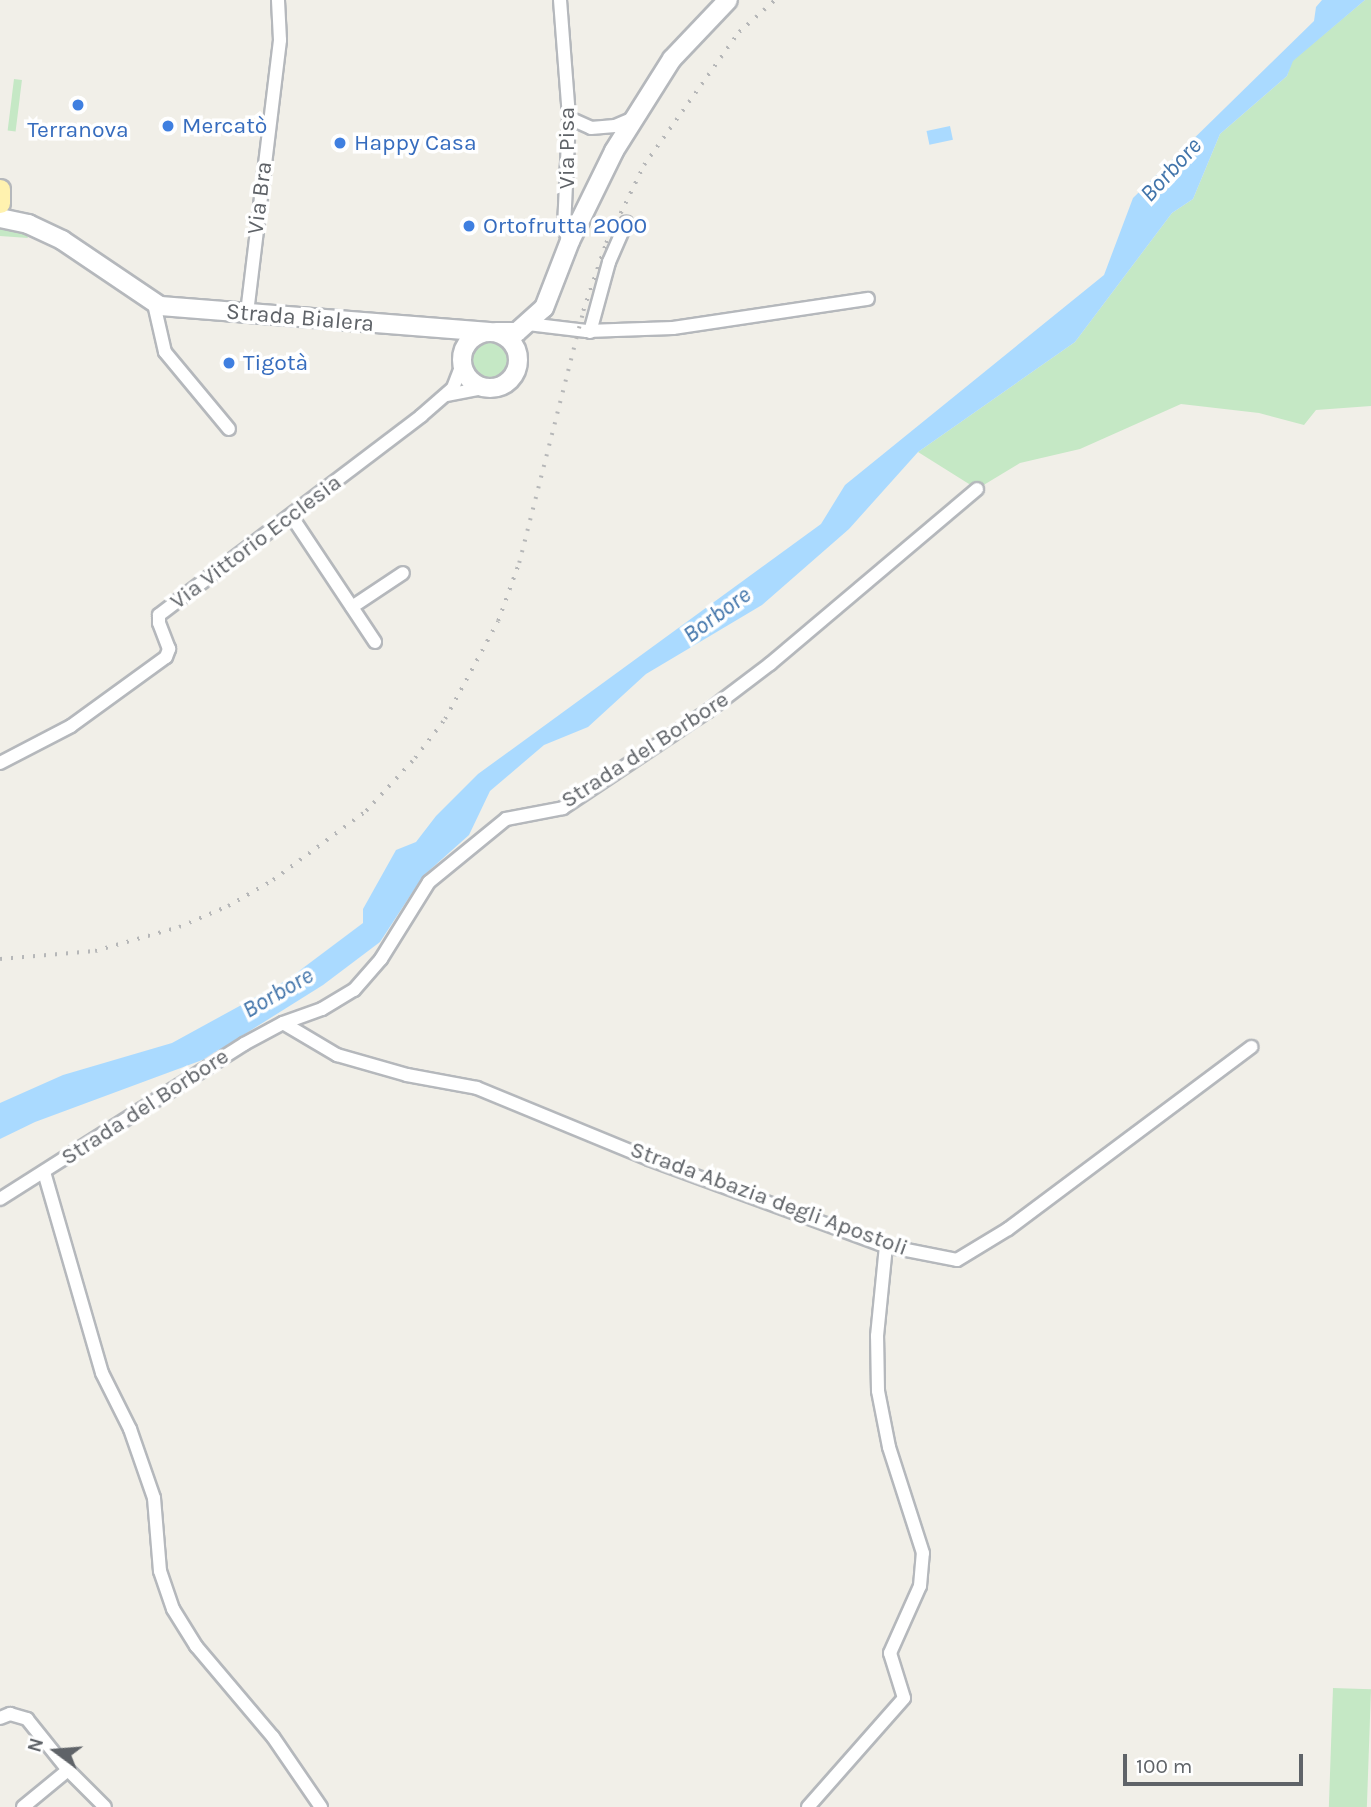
<!DOCTYPE html>
<meta charset="utf-8">
<style>
body{margin:0}
#map{position:relative;width:1371px;height:1807px;overflow:hidden;background:#f1efe8;font-family:Karla,sans-serif}
div>[style]{position:absolute}
.green>*{inset:0;background:#c5e8c5;transform-origin:0 0}
.round{border-radius:50%}
.water>*{inset:0;background:#aadaff;transform-origin:0 0}
.roads{filter:drop-shadow(2px 0 #b5b8bc) drop-shadow(-2px 0 #b5b8bc) drop-shadow(0 2px #b5b8bc) drop-shadow(0 -2px #b5b8bc)}
.street>*{height:12px;margin:-6px;padding:0 6px;transform-origin:6px;border-radius:6px;background:#fff}
.secondary>*{height:18px;margin:-9px;padding:0 9px;transform-origin:9px;border-radius:9px;background:#fff}
.secondary>.ring{margin:-9px;padding:0;box-sizing:content-box;background:none;border:18px solid #fff;border-radius:50%}
.primary>*{height:19px;margin:-9.5px;padding:0 9.5px;transform-origin:9.5px;border-radius:9.5px;background:#fff2af}
.rail>*{height:3.5px;margin-top:-1.75px;transform-origin:0;background:repeating-linear-gradient(90deg,#b6b7b8 0 2px,transparent 0 11px)}
.dots>*{width:19px;height:19px;translate:-50% -50%;box-sizing:border-box;border:4px solid #fff;border-radius:50%}
span{translate:-50% -50%;white-space:nowrap;text-align:center;line-height:1.15;-webkit-text-stroke:7px #fff;paint-order:stroke}
.shop-label{font-size:23px;color:#366cbe}
.left{translate:0 -50%;text-align:left}
.street-label{font-size:23px;color:#5f6368}
.water-label{font-size:24px;color:#4174aa;font-style:italic}
.north{position:absolute;left:21px;top:1716px;width:70px;height:70px;-webkit-text-stroke:5px #fff;paint-order:stroke;rotate:286deg;font-size:19px;font-weight:700;line-height:28px;text-align:center;color:#5f6368}
.north::after{content:'';display:block;margin:auto;width:24px;height:32px;background:#5f6368;clip-path:polygon(50% 0,100% 100%,50% 72%,0 100%)}
.scale{position:absolute;left:1123px;top:1754px;width:180px;height:32px;box-sizing:border-box;border:4px solid #5f6368;border-top:0;padding-left:9px;font-size:21px;line-height:24px;white-space:nowrap;color:#5f6368;-webkit-text-stroke:5px #fff;paint-order:stroke}
</style>
<div id="map">
<div class="green">
<div style="clip-path:polygon(1365px 0,1371px 0,1371px 406px,1316px 410px,1304px 425px,1259px 413px,1181px 404px,1080px 449px,1020px 463px,977px 489px,918px 452px,1075px 342px,1172px 213px,1193px 199px,1220px 134px,1287px 76px,1292px 61px)"></div>
<div style="left:14px;top:79px;width:8px;height:52px;rotate:7deg"></div>
<div style="clip-path:polygon(0 225px,26px 234px,28px 238px,0 236px)"></div>
<div class="round" style="left:471px;top:341px;width:40px;height:40px"></div>
<div style="left:1333px;top:1688px;width:38px;height:119px;rotate:2deg"></div>
</div>
<div class="water">
<div style="clip-path:polygon(1322px 0,1365px 0,1293px 61px,1287px 76px,1220px 134px,1193px 199px,1172px 213px,1075px 342px,918px 452px,849px 529px,762px 605px,646px 674px,588px 727px,544px 745px,490px 791px,469px 835px,423px 876px,380px 942px,323px 985px,205px 1059px,35px 1122px,0 1139px,0 1103px,63px 1075px,172px 1043px,287px 980px,363px 923px,363px 909px,396px 850px,416px 842px,436px 816px,478px 774px,821px 524px,845px 485px,1104px 275px,1133px 198px,1314px 21px,1316px 7px)"></div>
<div style="left:950px;top:126px;width:14px;height:24px;rotate:78deg"></div>
</div>
<div class="roads">
<div class="street">
<div style="left:560px;top:0;width:118px;rotate:85.6deg"></div>
<div style="left:569px;top:118px;width:112px;rotate:92.6deg"></div>
<div style="left:564px;top:230px;width:13px;rotate:61deg"></div>
<div style="left:569px;top:118px;width:24px;rotate:24deg"></div>
<div style="left:591px;top:128px;width:24px;rotate:-5deg"></div>
<div style="left:615px;top:126px;width:21px;rotate:-23deg"></div>
<div style="left:154px;top:304px;width:49px;rotate:77.1deg"></div>
<div style="left:165px;top:352px;width:100px;rotate:50.3deg"></div>
<div style="left:247px;top:313px;width:275px;rotate:-83.1deg"></div>
<div style="left:280px;top:40px;width:40px;rotate:-92.9deg"></div>
<div style="left:528px;top:324px;width:59px;rotate:6.8deg"></div>
<div style="left:587px;top:331px;width:86px;rotate:-2deg"></div>
<div style="left:673px;top:328px;width:197px;rotate:-8.5deg"></div>
<div style="left:590px;top:332px;width:73px;rotate:-74.8deg"></div>
<div style="left:609px;top:262px;width:43px;rotate:-66.4deg"></div>
<div style="left:447px;top:395px;width:38px;rotate:-11deg"></div>
<div style="left:292px;top:517px;width:150px;rotate:56.4deg"></div>
<div style="left:352px;top:607px;width:61px;rotate:-33.7deg"></div>
<div style="left:0;top:763px;width:80px;rotate:-27.5deg"></div>
<div style="left:71px;top:726px;width:117px;rotate:-36deg"></div>
<div style="left:166px;top:657px;width:9px;rotate:-69deg"></div>
<div style="left:169px;top:649px;width:28px;rotate:-111deg"></div>
<div style="left:159px;top:623px;width:8px;rotate:-90deg"></div>
<div style="left:159px;top:615px;width:329px;rotate:-37.2deg"></div>
<div style="left:421px;top:416px;width:43px;rotate:-41.2deg"></div>
<div style="left:453px;top:388px;width:26px;rotate:-69deg"></div>
<div style="left:283px;top:1023px;width:63px;rotate:30.7deg"></div>
<div style="left:337px;top:1055px;width:73px;rotate:15.9deg"></div>
<div style="left:407px;top:1075px;width:71px;rotate:10.5deg"></div>
<div style="left:477px;top:1088px;width:186px;rotate:22.4deg"></div>
<div style="left:649px;top:1159px;width:252px;rotate:20.2deg"></div>
<div style="left:886px;top:1246px;width:72px;rotate:11.2deg"></div>
<div style="left:957px;top:1260px;width:60px;rotate:-31.3deg"></div>
<div style="left:1008px;top:1229px;width:304px;rotate:-36.8deg"></div>
<div style="left:44px;top:1172px;width:209px;rotate:73.9deg"></div>
<div style="left:102px;top:1373px;width:63px;rotate:63.4deg"></div>
<div style="left:130px;top:1429px;width:73px;rotate:70.8deg"></div>
<div style="left:154px;top:1498px;width:73px;rotate:85.3deg"></div>
<div style="left:160px;top:1571px;width:40px;rotate:71.1deg"></div>
<div style="left:173px;top:1609px;width:44px;rotate:58.1deg"></div>
<div style="left:196px;top:1646px;width:119px;rotate:49.8deg"></div>
<div style="left:273px;top:1737px;width:85px;rotate:55.6deg"></div>
<div style="left:0;top:1199px;width:289px;rotate:-32.4deg"></div>
<div style="left:244px;top:1044px;width:44px;rotate:-28.3deg"></div>
<div style="left:283px;top:1023px;width:41px;rotate:-19.7deg"></div>
<div style="left:322px;top:1009px;width:37px;rotate:-31deg"></div>
<div style="left:354px;top:990px;width:41px;rotate:-48.9deg"></div>
<div style="left:381px;top:959px;width:91px;rotate:-58.1deg"></div>
<div style="left:429px;top:882px;width:99px;rotate:-39.3deg"></div>
<div style="left:506px;top:819px;width:58px;rotate:-10.9deg"></div>
<div style="left:563px;top:808px;width:174px;rotate:-33.8deg"></div>
<div style="left:708px;top:711px;width:78px;rotate:-37.2deg"></div>
<div style="left:770px;top:664px;width:271px;rotate:-40.2deg"></div>
<div style="left:0;top:1718px;width:11px;rotate:-22deg"></div>
<div style="left:10px;top:1714px;width:18px;rotate:16deg"></div>
<div style="left:27px;top:1719px;width:65px;rotate:51.2deg"></div>
<div style="left:23px;top:1807px;width:58px;rotate:-39.4deg"></div>
<div style="left:68px;top:1770px;width:52px;rotate:45deg"></div>
<div style="left:808px;top:1807px;width:145px;rotate:-48.6deg"></div>
<div style="left:904px;top:1698px;width:47px;rotate:-107.3deg"></div>
<div style="left:890px;top:1653px;width:73px;rotate:-65.9deg"></div>
<div style="left:920px;top:1586px;width:33px;rotate:-85deg"></div>
<div style="left:923px;top:1553px;width:111px;rotate:-107.8deg"></div>
<div style="left:889px;top:1447px;width:57px;rotate:-101.1deg"></div>
<div style="left:878px;top:1391px;width:55px;rotate:-91deg"></div>
<div style="left:877px;top:1336px;width:90px;rotate:-84.3deg"></div>
</div>
<div class="secondary">
<div style="left:0;top:218px;width:29px;rotate:12deg"></div>
<div style="left:28px;top:224px;width:38px;rotate:25deg"></div>
<div style="left:62px;top:240px;width:118px;rotate:34deg"></div>
<div style="left:160px;top:306px;width:328px;rotate:4.5deg"></div>
<div class="ring" style="left:462px;top:332px;width:38px;height:38px"></div>
<div style="left:496px;top:332px;width:21px"></div>
<div style="left:517px;top:332px;width:36px;rotate:-42deg"></div>
<div style="left:544px;top:308px;width:72px;rotate:-68.8deg"></div>
<div style="left:570px;top:241px;width:100px;rotate:-63.9deg"></div>
<div style="left:614px;top:151px;width:109px;rotate:-57.8deg"></div>
<div style="left:672px;top:59px;width:81px;rotate:-46.5deg"></div>
</div>
<div class="primary">
<div style="left:0;top:189px;width:14px;rotate:90deg"></div>
</div>
</div>
<div class="rail">
<div style="left:0;top:959px;width:95px;rotate:-4.8deg"></div>
<div style="left:95px;top:951px;width:87px;rotate:-15.9deg"></div>
<div style="left:179px;top:927px;width:53px;rotate:-23.2deg"></div>
<div style="left:228px;top:906px;width:52px;rotate:-30deg"></div>
<div style="left:273px;top:880px;width:116px;rotate:-36.6deg"></div>
<div style="left:366px;top:811px;width:72px;rotate:-47.2deg"></div>
<div style="left:415px;top:758px;width:49px;rotate:-52.4deg"></div>
<div style="left:445px;top:719px;width:111px;rotate:-61.6deg"></div>
<div style="left:498px;top:621px;width:62px;rotate:-70.1deg"></div>
<div style="left:519px;top:563px;width:260px;rotate:-75.7deg"></div>
<div style="left:583px;top:311px;width:72px;rotate:-71.3deg"></div>
<div style="left:606px;top:243px;width:87px;rotate:-64deg"></div>
<div style="left:644px;top:165px;width:163px;rotate:-54.5deg"></div>
<div style="left:739px;top:32px;width:48px;rotate:-41.6deg"></div>
</div>
<div class="dots">
<div style="left:78px;top:105px;background:#3f7fe0"></div>
<div style="left:168px;top:126px;background:#3f7fe0"></div>
<div style="left:340px;top:143px;background:#3f7fe0"></div>
<div style="left:469px;top:226px;background:#3f7fe0"></div>
<div style="left:229px;top:363px;background:#3f7fe0"></div>
</div>
<div class="shop-label">
<span class="left" style="left:182px;top:126px">Mercatò</span>
<span style="left:78px;top:130px">Terranova</span>
<span class="left" style="left:354px;top:143px">Happy Casa</span>
<span class="left" style="left:483px;top:226px">Ortofrutta 2000</span>
<span class="left" style="left:243px;top:363px">Tigotà</span>
</div>
<div class="street-label">
<span style="left:567px;top:148px;rotate:-90deg">Via Pisa</span>
<span style="left:260px;top:198px;rotate:-83deg">Via Bra</span>
<span style="left:300px;top:318px;rotate:5deg">Strada Bialera</span>
<span style="left:256px;top:542px;rotate:-37deg">Via Vittorio Ecclesia</span>
<span style="left:645px;top:750px;rotate:-33deg">Strada del Borbore</span>
<span style="left:145px;top:1107px;rotate:-33deg">Strada del Borbore</span>
<span style="left:769px;top:1199px;rotate:20deg">Strada Abazia degli Apostoli</span>
</div>
<div class="water-label">
<span style="left:1171px;top:170px;rotate:-47deg">Borbore</span>
<span style="left:717px;top:615px;rotate:-36deg">Borbore</span>
<span style="left:278px;top:993px;rotate:-30deg">Borbore</span>
</div>
<div class="north">N</div>
<div class="scale">100 m</div>
</div>
